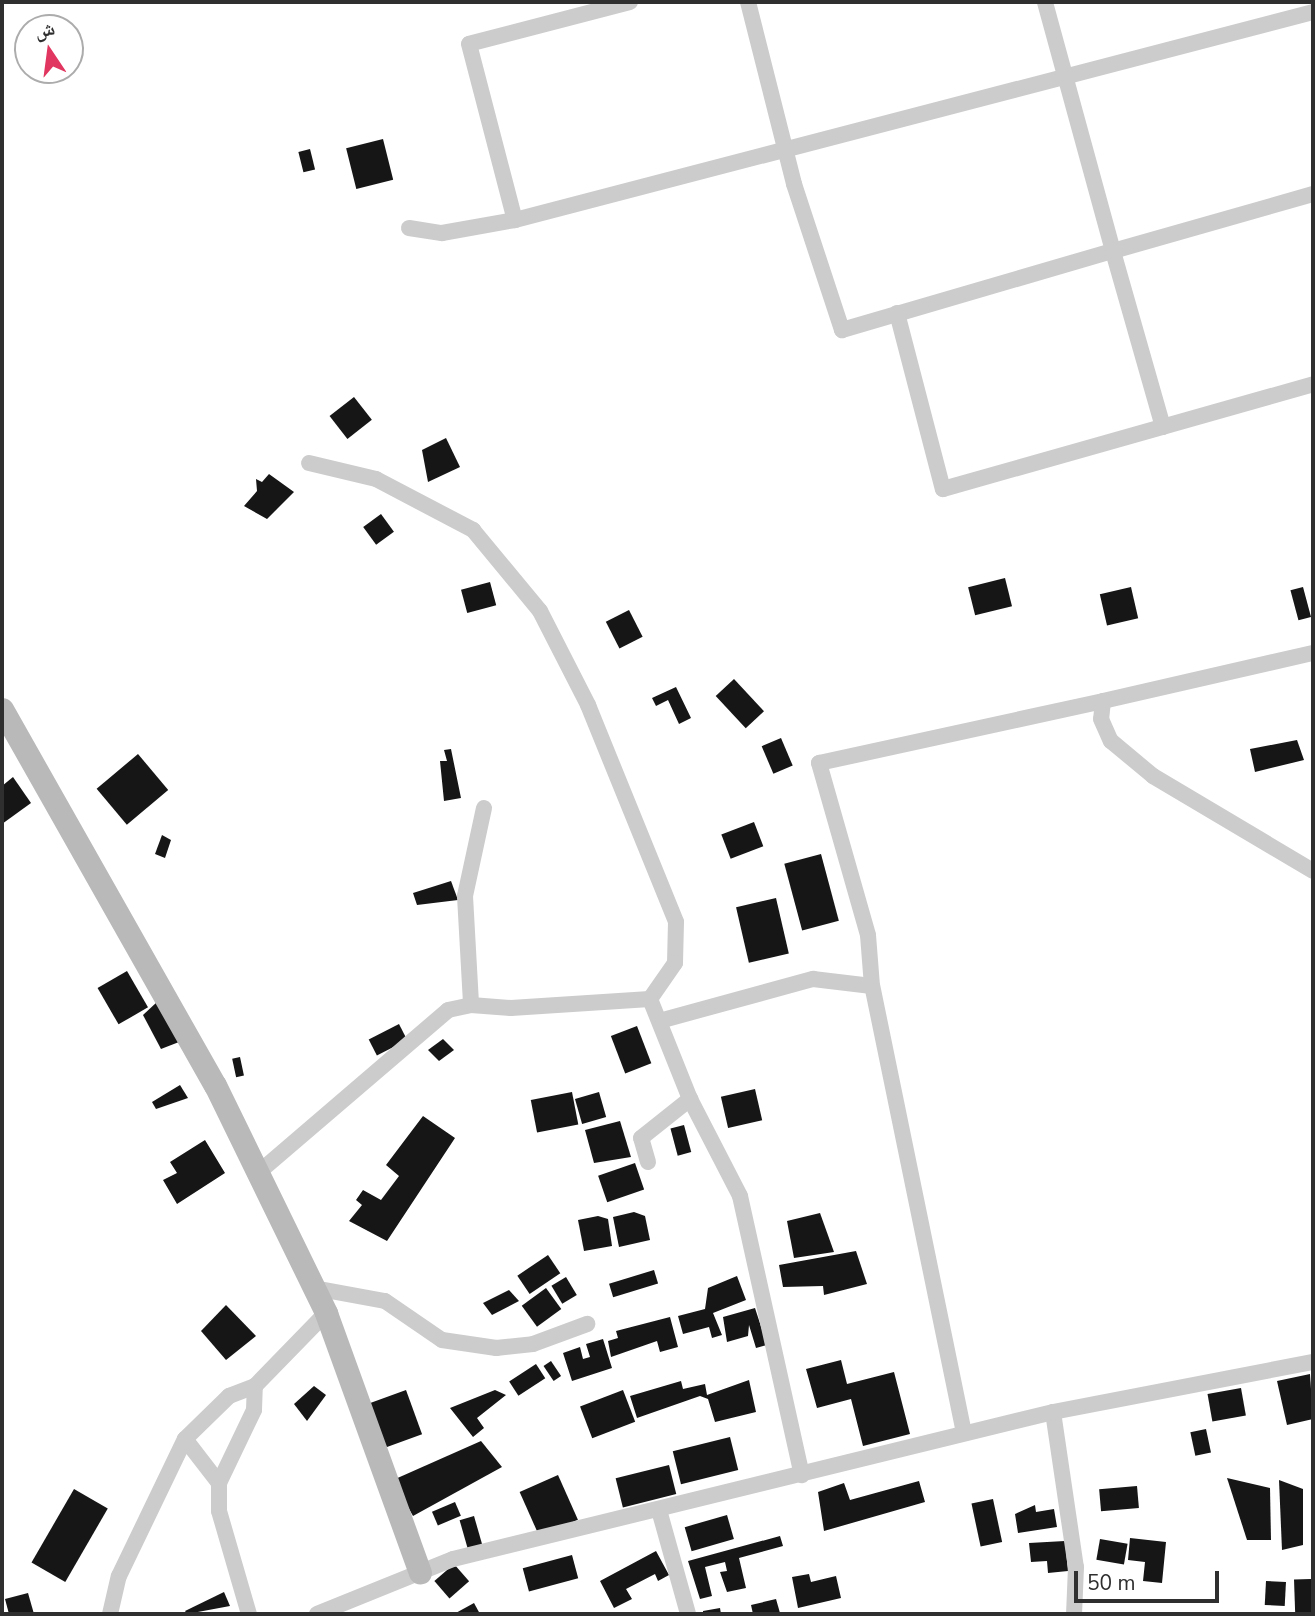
<!DOCTYPE html>
<meta charset="utf-8">
<style>
body{margin:0}
#map{position:relative;width:1315px;height:1616px;overflow:hidden;background:#fff;font-family:"Nunito Sans","Noto Naskh Arabic",sans-serif}
div>[style]{position:absolute}
.building>*{inset:0;background:#161616;transform-origin:0 0}
.street>*{height:16px;margin:-8px;padding:0 8px;transform-origin:8px;border-radius:8px;background:#ccc}
.secondary>*{height:23px;margin:-11.5px;padding:0 11.5px;transform-origin:11.5px;border-radius:11.5px;background:#b9b9b9}
span{translate:-50% -50%;white-space:nowrap;text-align:center;line-height:1.15;-webkit-text-stroke:7px #fff;paint-order:stroke}
.frame{position:absolute;inset:0;border:4px solid #2f2f2f;pointer-events:none}
.north{position:absolute;left:14px;top:14px;width:70px;height:70px;box-sizing:border-box;background:#fff;border:2px solid #acacac;border-radius:50%;rotate:347deg;font-size:19px;font-weight:700;line-height:28px;text-align:center;color:#2f2f2f}
.north::after{content:'';display:block;margin:auto;width:24px;height:32px;background:#e1365f;clip-path:polygon(50% 0,100% 100%,50% 72%,0 100%)}
.scale{position:absolute;left:1074px;top:1571px;width:145px;height:32px;box-sizing:border-box;border:4px solid #2f2f2f;border-top:0;padding-left:9px;font-size:21px;line-height:24px;white-space:nowrap;color:#2f2f2f;-webkit-text-stroke:5px #fff;paint-order:stroke}
</style>
<div id="map">
<div class="building">
<div style="left:383px;top:139px;width:42px;height:38px;rotate:76deg"></div>
<div style="left:310px;top:149px;width:21px;height:12px;rotate:76deg"></div>
<div style="left:354px;top:397px;width:29px;height:31px;rotate:52deg"></div>
<div style="clip-path:polygon(446px 438px,460px 467px,428px 482px,422px 450px)"></div>
<div style="clip-path:polygon(269px 474px,294px 492px,267px 519px,244px 506px,257px 491px,256px 479px,262px 482px)"></div>
<div style="left:381px;top:514px;width:22px;height:22px;rotate:54deg"></div>
<div style="left:1005px;top:578px;width:29px;height:38px;rotate:76deg"></div>
<div style="left:490px;top:582px;width:24px;height:30px;rotate:75deg"></div>
<div style="left:1131px;top:587px;width:32px;height:32px;rotate:77deg"></div>
<div style="left:1303px;top:587px;width:31px;height:13px;rotate:75deg"></div>
<div style="left:629px;top:610px;width:30px;height:26px;rotate:63deg"></div>
<div style="left:734px;top:679px;width:44px;height:25px;rotate:47deg"></div>
<div style="clip-path:polygon(676px 687px,691px 718px,679px 724px,668px 700px,656px 706px,652px 698px)"></div>
<div style="left:781px;top:738px;width:30px;height:21px;rotate:67deg"></div>
<div style="clip-path:polygon(1297px 740px,1304px 760px,1255px 772px,1250px 749px)"></div>
<div style="clip-path:polygon(451px 749px,461px 798px,444px 801px,440px 761px,447px 761px,444px 750px)"></div>
<div style="left:138px;top:754px;width:47px;height:54px;rotate:50deg"></div>
<div style="clip-path:polygon(13px 777px,31px 803px,2px 824px,2px 786px)"></div>
<div style="left:754px;top:822px;width:26px;height:35px;rotate:69deg"></div>
<div style="clip-path:polygon(162px 835px,171px 840px,165px 858px,155px 854px)"></div>
<div style="left:821px;top:854px;width:69px;height:38px;rotate:75deg"></div>
<div style="clip-path:polygon(451px 881px,458px 900px,417px 905px,413px 893px)"></div>
<div style="left:776px;top:898px;width:57px;height:41px;rotate:77deg"></div>
<div style="left:127px;top:971px;width:42px;height:34px;rotate:60deg"></div>
<div style="clip-path:polygon(157px 1002px,179px 1042px,161px 1049px,143px 1015px)"></div>
<div style="left:399px;top:1024px;width:18px;height:34px;rotate:63deg"></div>
<div style="left:637px;top:1026px;width:40px;height:28px;rotate:69deg"></div>
<div style="clip-path:polygon(443px 1039px,454px 1050px,439px 1061px,428px 1050px)"></div>
<div style="left:240px;top:1057px;width:19px;height:8px;rotate:78deg"></div>
<div style="clip-path:polygon(180px 1085px,188px 1098px,156px 1109px,152px 1102px)"></div>
<div style="left:755px;top:1089px;width:32px;height:35px;rotate:77deg"></div>
<div style="left:572px;top:1092px;width:33px;height:42px;rotate:79deg"></div>
<div style="left:599px;top:1092px;width:26px;height:25px;rotate:74deg"></div>
<div style="clip-path:polygon(423px 1116px,455px 1138px,387px 1241px,349px 1221px,362px 1205px,356px 1200px,363px 1190px,381px 1200px,399px 1176px,386px 1165px)"></div>
<div style="clip-path:polygon(620px 1121px,631px 1157px,594px 1163px,585px 1130px)"></div>
<div style="left:684px;top:1125px;width:28px;height:14px;rotate:75deg"></div>
<div style="clip-path:polygon(205px 1140px,225px 1173px,177px 1204px,163px 1180px,177px 1173px,170px 1162px)"></div>
<div style="left:635px;top:1163px;width:28px;height:39px;rotate:71deg"></div>
<div style="clip-path:polygon(634px 1212px,645px 1216px,650px 1240px,619px 1247px,613px 1217px)"></div>
<div style="clip-path:polygon(820px 1213px,834px 1252px,794px 1258px,787px 1221px)"></div>
<div style="clip-path:polygon(598px 1216px,608px 1219px,612px 1246px,584px 1251px,578px 1220px)"></div>
<div style="clip-path:polygon(856px 1251px,867px 1284px,824px 1295px,823px 1286px,783px 1287px,779px 1265px)"></div>
<div style="left:548px;top:1255px;width:22px;height:37px;rotate:56deg"></div>
<div style="left:654px;top:1270px;width:14px;height:47px;rotate:73deg"></div>
<div style="clip-path:polygon(737px 1276px,746px 1300px,713px 1313px,722px 1335px,712px 1338px,709px 1327px,683px 1334px,678px 1316px,705px 1309px,708px 1288px)"></div>
<div style="left:566px;top:1277px;width:21px;height:17px;rotate:59deg"></div>
<div style="left:546px;top:1288px;width:26px;height:30px;rotate:54deg"></div>
<div style="clip-path:polygon(509px 1290px,519px 1301px,492px 1315px,483px 1303px)"></div>
<div style="clip-path:polygon(226px 1305px,256px 1336px,226px 1360px,201px 1331px)"></div>
<div style="clip-path:polygon(755px 1308px,767px 1345px,756px 1348px,749px 1325px,748px 1336px,727px 1342px,723px 1317px)"></div>
<div style="clip-path:polygon(670px 1317px,678px 1347px,660px 1352px,657px 1341px,611px 1357px,608px 1341px,618px 1338px,616px 1331px)"></div>
<div style="clip-path:polygon(603px 1339px,612px 1368px,572px 1381px,563px 1353px,580px 1347px,583px 1359px,590px 1357px,586px 1344px)"></div>
<div style="clip-path:polygon(841px 1360px,847px 1384px,894px 1372px,910px 1434px,863px 1446px,851px 1399px,817px 1408px,806px 1369px)"></div>
<div style="left:551px;top:1361px;width:18px;height:9px;rotate:56deg"></div>
<div style="left:536px;top:1364px;width:17px;height:32px;rotate:57deg"></div>
<div style="clip-path:polygon(1310px 1374px,1313px 1419px,1287px 1425px,1277px 1381px)"></div>
<div style="clip-path:polygon(749px 1380px,756px 1412px,715px 1422px,708px 1399px,700px 1396px,637px 1418px,630px 1396px,681px 1381px,683px 1389px,705px 1384px,707px 1395px)"></div>
<div style="clip-path:polygon(314px 1386px,326px 1395px,307px 1421px,294px 1404px)"></div>
<div style="left:1241px;top:1388px;width:28px;height:34px;rotate:80deg"></div>
<div style="left:406px;top:1390px;width:47px;height:41px;rotate:70deg"></div>
<div style="clip-path:polygon(495px 1390px,506px 1395px,477px 1418px,484px 1428px,473px 1437px,450px 1408px)"></div>
<div style="left:623px;top:1390px;width:34px;height:46px;rotate:69deg"></div>
<div style="left:1206px;top:1429px;width:24px;height:16px;rotate:78deg"></div>
<div style="left:730px;top:1437px;width:34px;height:59px;rotate:76deg"></div>
<div style="clip-path:polygon(481px 1441px,502px 1467px,413px 1516px,393px 1480px)"></div>
<div style="left:669px;top:1465px;width:30px;height:55px;rotate:76deg"></div>
<div style="left:558px;top:1475px;width:49px;height:42px;rotate:66deg"></div>
<div style="clip-path:polygon(1227px 1478px,1270px 1488px,1271px 1540px,1247px 1540px)"></div>
<div style="clip-path:polygon(1279px 1480px,1303px 1489px,1303px 1545px,1282px 1550px)"></div>
<div style="clip-path:polygon(919px 1481px,925px 1502px,824px 1531px,818px 1492px,844px 1483px,850px 1500px)"></div>
<div style="left:1137px;top:1486px;width:22px;height:38px;rotate:85deg"></div>
<div style="left:74px;top:1489px;width:39px;height:85px;rotate:30deg"></div>
<div style="left:993px;top:1499px;width:44px;height:22px;rotate:78deg"></div>
<div style="left:455px;top:1502px;width:15px;height:25px;rotate:67deg"></div>
<div style="clip-path:polygon(1035px 1505px,1036px 1512px,1054px 1509px,1057px 1527px,1018px 1533px,1015px 1514px)"></div>
<div style="left:727px;top:1515px;width:25px;height:44px;rotate:74deg"></div>
<div style="left:474px;top:1516px;width:32px;height:15px;rotate:74deg"></div>
<div style="clip-path:polygon(780px 1536px,783px 1546px,739px 1558px,746px 1588px,727px 1592px,720px 1572px,727px 1571px,725px 1562px,705px 1567px,712px 1596px,700px 1599px,688px 1561px)"></div>
<div style="clip-path:polygon(1130px 1538px,1166px 1542px,1162px 1583px,1143px 1581px,1145px 1562px,1128px 1560px)"></div>
<div style="left:1100px;top:1539px;width:28px;height:21px;rotate:10deg"></div>
<div style="clip-path:polygon(1065px 1541px,1068px 1571px,1048px 1573px,1047px 1561px,1031px 1562px,1029px 1543px)"></div>
<div style="clip-path:polygon(656px 1551px,669px 1575px,658px 1581px,655px 1574px,626px 1589px,632px 1599px,614px 1608px,600px 1581px)"></div>
<div style="left:572px;top:1555px;width:24px;height:51px;rotate:75deg"></div>
<div style="left:454px;top:1564px;width:23px;height:26px;rotate:49deg"></div>
<div style="clip-path:polygon(809px 1574px,811px 1582px,836px 1576px,841px 1598px,798px 1608px,792px 1577px)"></div>
<div style="left:1311px;top:1579px;width:33px;height:17px;rotate:88deg"></div>
<div style="left:1266px;top:1581px;width:20px;height:24px;rotate:3deg"></div>
<div style="clip-path:polygon(224px 1592px,230px 1606px,187px 1614px,185px 1611px)"></div>
<div style="clip-path:polygon(28px 1593px,34px 1614px,9px 1614px,5px 1599px)"></div>
<div style="clip-path:polygon(776px 1599px,780px 1613px,753px 1614px,751px 1605px)"></div>
<div style="clip-path:polygon(474px 1603px,480px 1614px,454px 1614px)"></div>
<div style="clip-path:polygon(720px 1608px,721px 1614px,703px 1614px,703px 1611px)"></div>
</div>
<div class="street">
<div style="left:630px;top:2px;width:166px;rotate:165.4deg"></div>
<div style="left:469px;top:44px;width:182px;rotate:75.4deg"></div>
<div style="left:515px;top:220px;width:825px;rotate:-14.61deg"></div>
<div style="left:748px;top:2px;width:188px;rotate:75.8deg"></div>
<div style="left:794px;top:184px;width:154px;rotate:71.8deg"></div>
<div style="left:842px;top:330px;width:282px;rotate:-16.3deg"></div>
<div style="left:1113px;top:251px;width:258px;rotate:-105.3deg"></div>
<div style="left:409px;top:228px;width:33px;rotate:9deg"></div>
<div style="left:442px;top:233px;width:74px;rotate:-10.1deg"></div>
<div style="left:897px;top:313px;width:182px;rotate:75.4deg"></div>
<div style="left:943px;top:489px;width:385px;rotate:-15.8deg"></div>
<div style="left:1163px;top:427px;width:183px;rotate:-105.9deg"></div>
<div style="left:1113px;top:251px;width:208px;rotate:-15.9deg"></div>
<div style="left:309px;top:463px;width:69px;rotate:13.4deg"></div>
<div style="left:376px;top:479px;width:110px;rotate:27.7deg"></div>
<div style="left:473px;top:530px;width:105px;rotate:50.4deg"></div>
<div style="left:540px;top:611px;width:106px;rotate:62.9deg"></div>
<div style="left:588px;top:705px;width:234px;rotate:67.9deg"></div>
<div style="left:676px;top:922px;width:41px;rotate:91.4deg"></div>
<div style="left:675px;top:963px;width:44px;rotate:124.8deg"></div>
<div style="left:650px;top:999px;width:108px;rotate:68.2deg"></div>
<div style="left:690px;top:1099px;width:109px;rotate:62.7deg"></div>
<div style="left:740px;top:1196px;width:286px;rotate:77.5deg"></div>
<div style="left:1103px;top:701px;width:215px;rotate:-12.9deg"></div>
<div style="left:484px;top:808px;width:90px;rotate:102.2deg"></div>
<div style="left:465px;top:896px;width:109px;rotate:86.8deg"></div>
<div style="left:471px;top:1005px;width:40px;rotate:4.3deg"></div>
<div style="left:511px;top:1008px;width:139px;rotate:-3.7deg"></div>
<div style="left:663px;top:1020px;width:156px;rotate:-15.3deg"></div>
<div style="left:813px;top:979px;width:59px;rotate:6.8deg"></div>
<div style="left:648px;top:1162px;width:25px;rotate:-106deg"></div>
<div style="left:641px;top:1138px;width:63px;rotate:-38.5deg"></div>
<div style="left:258px;top:1173px;width:250px;rotate:-40.6deg"></div>
<div style="left:448px;top:1010px;width:24px;rotate:-12deg"></div>
<div style="left:314px;top:1288px;width:72px;rotate:10.4deg"></div>
<div style="left:385px;top:1301px;width:69px;rotate:34.4deg"></div>
<div style="left:442px;top:1340px;width:55px;rotate:8.4deg"></div>
<div style="left:496px;top:1348px;width:37px;rotate:-6deg"></div>
<div style="left:533px;top:1344px;width:58px;rotate:-20.3deg"></div>
<div style="left:1053px;top:1412px;width:157px;rotate:81.6deg"></div>
<div style="left:1076px;top:1567px;width:47px;rotate:92.4deg"></div>
<div style="left:964px;top:1433px;width:456px;rotate:-101.6deg"></div>
<div style="left:872px;top:986px;width:51px;rotate:-94.5deg"></div>
<div style="left:868px;top:935px;width:179px;rotate:-105.9deg"></div>
<div style="left:819px;top:763px;width:291px;rotate:-12.3deg"></div>
<div style="left:1103px;top:701px;width:18px;rotate:96deg"></div>
<div style="left:1101px;top:719px;width:24px;rotate:66deg"></div>
<div style="left:1111px;top:741px;width:55px;rotate:39.8deg"></div>
<div style="left:1153px;top:776px;width:186px;rotate:30.7deg"></div>
<div style="left:185px;top:1439px;width:56px;rotate:52.3deg"></div>
<div style="left:219px;top:1483px;width:81px;rotate:-64.4deg"></div>
<div style="left:254px;top:1410px;width:24px;rotate:-88deg"></div>
<div style="left:219px;top:1483px;width:28px;rotate:90deg"></div>
<div style="left:219px;top:1511px;width:107px;rotate:73.8deg"></div>
<div style="left:659px;top:1510px;width:108px;rotate:74.4deg"></div>
<div style="left:110px;top:1614px;width:39px;rotate:-77deg"></div>
<div style="left:119px;top:1576px;width:152px;rotate:-64.3deg"></div>
<div style="left:185px;top:1439px;width:62px;rotate:-44.3deg"></div>
<div style="left:229px;top:1396px;width:28px;rotate:-21deg"></div>
<div style="left:255px;top:1386px;width:102px;rotate:-45.8deg"></div>
<div style="left:317px;top:1614px;width:147px;rotate:-22deg"></div>
<div style="left:453px;top:1559px;width:618px;rotate:-13.77deg"></div>
<div style="left:1053px;top:1412px;width:265px;rotate:-10.9deg"></div>
</div>
<div class="secondary">
<div style="left:2px;top:709px;width:432px;rotate:60.5deg"></div>
<div style="left:215px;top:1085px;width:254px;rotate:64deg"></div>
<div style="left:326px;top:1313px;width:276px;rotate:70.1deg"></div>
</div>
<div class="frame"></div>
<div class="north">ش</div>
<div class="scale">50 m</div>
</div>
